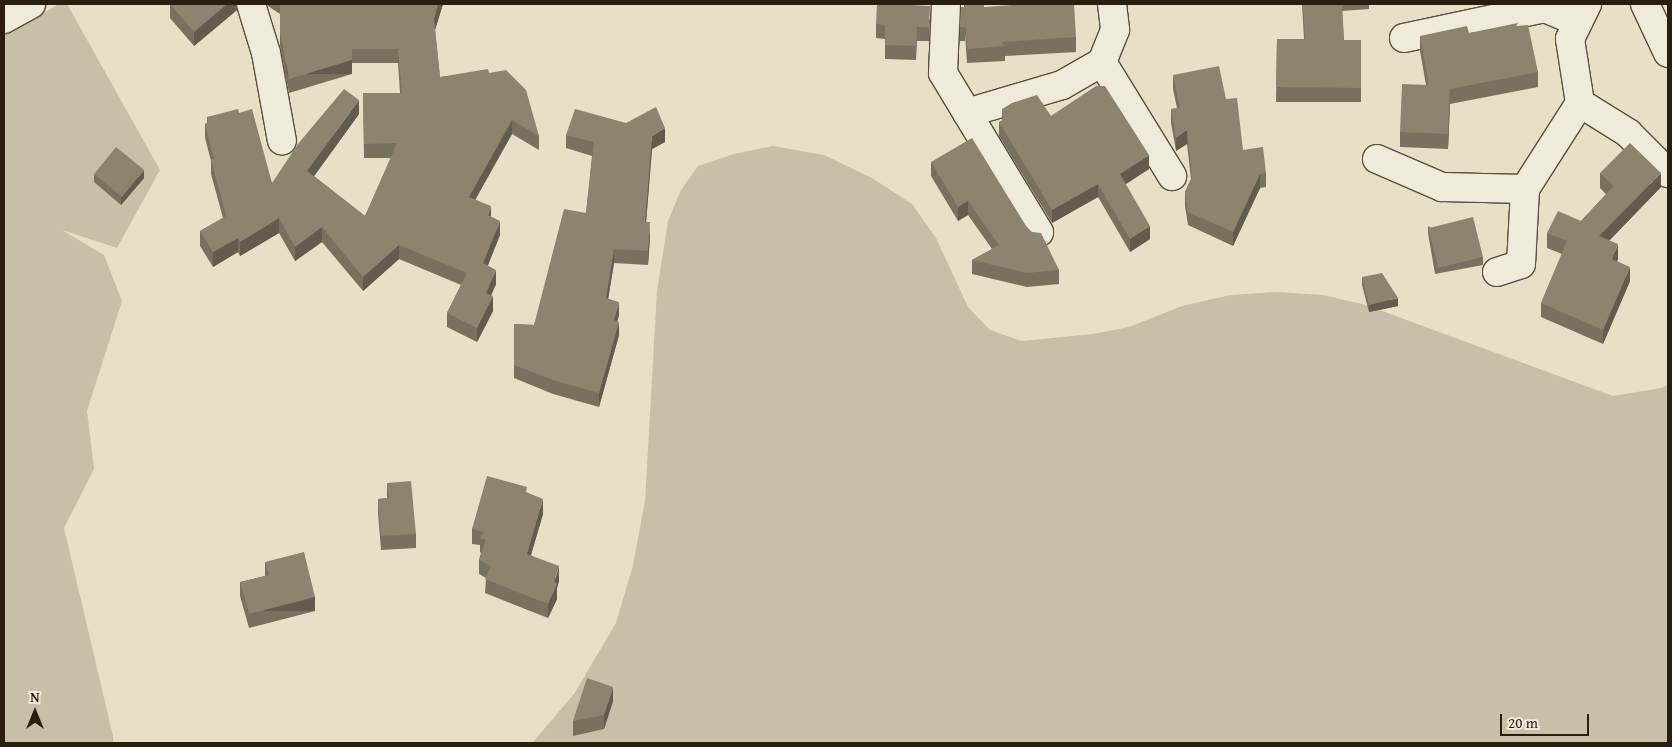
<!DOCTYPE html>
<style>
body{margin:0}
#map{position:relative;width:1672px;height:747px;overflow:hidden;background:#e7e0c6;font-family:"Gentium Book Plus",serif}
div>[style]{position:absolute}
.green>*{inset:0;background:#c7bfa7}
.roads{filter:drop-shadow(1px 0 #5a4e3e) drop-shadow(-1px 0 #5a4e3e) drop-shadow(0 1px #5a4e3e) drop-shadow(0 -1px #5a4e3e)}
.street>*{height:28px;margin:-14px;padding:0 14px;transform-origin:14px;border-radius:14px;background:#efebda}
.wall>*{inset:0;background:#79715f}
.shaded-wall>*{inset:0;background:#635c4e;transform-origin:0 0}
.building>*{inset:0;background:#8d836f;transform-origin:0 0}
span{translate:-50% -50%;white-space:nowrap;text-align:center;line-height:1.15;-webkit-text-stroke:4px #efebda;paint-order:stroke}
.frame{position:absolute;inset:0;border:5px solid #2b1e10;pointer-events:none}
.north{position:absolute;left:10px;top:687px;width:50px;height:50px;-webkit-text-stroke:4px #efebda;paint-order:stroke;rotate:0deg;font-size:14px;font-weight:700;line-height:20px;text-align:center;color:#2b1e10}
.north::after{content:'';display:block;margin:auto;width:18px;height:22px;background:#2b1e10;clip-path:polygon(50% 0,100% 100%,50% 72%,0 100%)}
.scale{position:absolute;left:1500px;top:714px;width:89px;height:22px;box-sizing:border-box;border:2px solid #2b1e10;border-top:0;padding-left:6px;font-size:15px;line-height:18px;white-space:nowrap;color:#2b1e10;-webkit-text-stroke:4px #efebda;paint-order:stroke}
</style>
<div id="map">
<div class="green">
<div style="clip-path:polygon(59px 4px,67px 4px,160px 170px,117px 248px,62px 230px,104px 255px,122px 301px,87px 411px,94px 469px,64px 528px,113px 736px,113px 743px,4px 743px,4px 36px)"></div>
<div style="clip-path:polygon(773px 146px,824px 155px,872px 178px,912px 204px,936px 238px,968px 307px,990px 330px,1022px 341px,1093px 334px,1129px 327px,1182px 306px,1230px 295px,1276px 292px,1323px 295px,1366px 305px,1613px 396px,1661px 388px,1668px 385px,1668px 743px,532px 743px,574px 694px,616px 623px,633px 565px,645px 501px,657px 291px,668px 221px,681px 190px,698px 166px,734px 154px)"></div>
</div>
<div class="roads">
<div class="street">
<div style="left:251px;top:4px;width:51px;rotate:73deg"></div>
<div style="left:266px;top:53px;width:89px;rotate:79.7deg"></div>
<div style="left:946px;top:4px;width:69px;rotate:92.5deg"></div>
<div style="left:943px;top:73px;width:186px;rotate:58.9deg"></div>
<div style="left:1112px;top:4px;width:26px;rotate:83deg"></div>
<div style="left:1115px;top:30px;width:35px;rotate:112deg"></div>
<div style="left:1102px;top:62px;width:134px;rotate:58.4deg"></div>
<div style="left:1645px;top:4px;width:54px;rotate:64.9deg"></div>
<div style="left:4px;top:19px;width:31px;rotate:-29deg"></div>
<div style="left:1404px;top:38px;width:144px;rotate:-12deg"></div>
<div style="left:1545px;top:8px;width:36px;rotate:23deg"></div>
<div style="left:1580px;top:103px;width:57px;rotate:32deg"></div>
<div style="left:1628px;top:133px;width:57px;rotate:45deg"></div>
<div style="left:967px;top:113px;width:99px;rotate:-16.4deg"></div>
<div style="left:1062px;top:85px;width:46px;rotate:-29.9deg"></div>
<div style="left:1377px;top:159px;width:71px;rotate:23.3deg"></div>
<div style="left:1442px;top:187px;width:83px;rotate:1.4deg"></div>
<div style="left:1497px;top:272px;width:25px;rotate:-18deg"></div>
<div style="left:1521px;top:264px;width:75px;rotate:-86.9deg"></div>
<div style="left:1525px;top:189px;width:102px;rotate:-57.4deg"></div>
<div style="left:1580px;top:103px;width:65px;rotate:-98.9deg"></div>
<div style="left:1570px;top:39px;width:39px;rotate:-64deg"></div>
</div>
</div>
<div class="wall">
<div style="clip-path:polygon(170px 4px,237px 4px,237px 10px,194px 46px,170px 18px)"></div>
<div style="clip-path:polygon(267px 4px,443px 4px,435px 30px,440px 77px,489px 73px,539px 136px,539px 150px,512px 134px,475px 199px,491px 217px,500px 235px,487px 266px,496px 284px,491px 295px,493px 311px,477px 342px,447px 327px,447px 313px,461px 285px,399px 259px,363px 291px,322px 242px,295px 261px,279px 233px,240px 256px,238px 252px,213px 267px,200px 246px,200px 231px,223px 218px,211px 174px,211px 161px,205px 138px,205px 124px,207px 123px,207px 117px,239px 113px,272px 183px,359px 114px,314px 176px,365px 216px,391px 158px,364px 158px,363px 93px,400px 93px,398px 63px,352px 63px,352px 74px,289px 93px,280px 46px,280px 14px,268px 6px)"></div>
<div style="clip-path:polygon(964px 4px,984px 4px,984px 7px,1076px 37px,1076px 52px,1005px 56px,1005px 61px,967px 63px,965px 34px,965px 41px,960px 41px,960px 27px,964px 7px)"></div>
<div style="clip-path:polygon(1302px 4px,1369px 4px,1369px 9px,1342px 11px,1344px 40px,1361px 40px,1361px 102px,1276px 102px,1277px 39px,1304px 39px)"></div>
<div style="clip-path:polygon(912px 5px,930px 20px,929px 41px,917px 41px,916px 60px,885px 59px,885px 39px,876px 38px,876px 24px)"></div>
<div style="clip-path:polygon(1518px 26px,1538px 72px,1538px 87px,1450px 104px,1448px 149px,1400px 147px,1400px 132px,1426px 85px,1420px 51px,1420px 36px,1469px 33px)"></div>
<div style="clip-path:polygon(1173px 75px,1226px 99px,1243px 150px,1266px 173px,1266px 187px,1260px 188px,1233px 246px,1188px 225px,1185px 206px,1185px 192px,1191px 179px,1187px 144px,1176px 151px,1171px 123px,1171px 109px,1177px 108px,1173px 89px)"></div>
<div style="clip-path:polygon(1002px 109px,1051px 116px,1149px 169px,1125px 184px,1150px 239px,1130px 252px,1098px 197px,1052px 223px,999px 136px,999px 122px,1002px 121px)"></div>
<div style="clip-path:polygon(566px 135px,665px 142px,652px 149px,646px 222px,650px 236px,648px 265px,614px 263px,608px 299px,619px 315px,617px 321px,619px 335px,599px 407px,553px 394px,514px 378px,514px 324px,534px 325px,586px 213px,592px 156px,566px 148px)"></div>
<div style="clip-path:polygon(931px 162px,1026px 226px,1059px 270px,1059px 284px,1027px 287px,972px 274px,972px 260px,992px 249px,968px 215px,958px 221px,931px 176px)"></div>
<div style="clip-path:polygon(1600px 173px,1661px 187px,1609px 241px,1618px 259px,1617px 261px,1630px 281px,1603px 344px,1541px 317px,1541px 303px,1562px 254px,1547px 248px,1547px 233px,1581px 221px,1606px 194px,1600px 188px)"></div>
<div style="clip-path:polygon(94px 174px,144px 178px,121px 205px,94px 182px)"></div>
<div style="clip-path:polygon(1428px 226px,1483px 257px,1483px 265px,1435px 274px,1428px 233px)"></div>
<div style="clip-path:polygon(1362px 277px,1398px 306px,1369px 312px,1362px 285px)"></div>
<div style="clip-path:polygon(387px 483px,416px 534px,416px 548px,381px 550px,378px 513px,378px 499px,387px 498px)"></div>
<div style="clip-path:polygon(527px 493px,543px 514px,531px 555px,559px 581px,557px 588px,557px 599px,548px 618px,485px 593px,486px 578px,479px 574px,479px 560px,481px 553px,480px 552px,480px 545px,472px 544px,472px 529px)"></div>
<div style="clip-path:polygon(265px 562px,315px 611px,249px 628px,240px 596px,240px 582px,265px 576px)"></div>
<div style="clip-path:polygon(613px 701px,604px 729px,573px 736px,573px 721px)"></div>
</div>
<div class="shaded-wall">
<div style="clip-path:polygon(227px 4px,237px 4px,237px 10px,194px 46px,194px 32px)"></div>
<div style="clip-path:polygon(438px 4px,443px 4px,434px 33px,434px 19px)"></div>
<div style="left:352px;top:60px;width:14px;height:66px;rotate:90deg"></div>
<div style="clip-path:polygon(1450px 89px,1450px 104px,1448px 149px,1448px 134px)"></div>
<div style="clip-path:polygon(359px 100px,359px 114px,307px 186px,307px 171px)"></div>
<div style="clip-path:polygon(512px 120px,512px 134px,469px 211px,469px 197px)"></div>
<div style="clip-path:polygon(665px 128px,665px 142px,652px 149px,645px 236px,645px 222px,652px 136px)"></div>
<div style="clip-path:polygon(1187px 130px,1187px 144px,1176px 151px,1176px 138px)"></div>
<div style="clip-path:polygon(1149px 155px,1149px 169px,1120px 188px,1120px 174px)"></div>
<div style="clip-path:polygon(144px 170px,144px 178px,121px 205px,121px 198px)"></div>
<div style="clip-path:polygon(1661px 173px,1661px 187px,1599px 251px,1599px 236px)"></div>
<div style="clip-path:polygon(1260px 174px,1260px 188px,1233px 246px,1233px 232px)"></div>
<div style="clip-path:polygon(1098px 184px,1098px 197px,1052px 223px,1052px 210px)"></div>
<div style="clip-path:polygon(968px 201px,968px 215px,958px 221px,958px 207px)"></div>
<div style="clip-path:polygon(491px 206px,491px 220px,488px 215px)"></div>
<div style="clip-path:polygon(279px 218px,279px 233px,240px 256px,240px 242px)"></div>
<div style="clip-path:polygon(500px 221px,500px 235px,483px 278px,483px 263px)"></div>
<div style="clip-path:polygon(650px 222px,650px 236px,648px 265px,648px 251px)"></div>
<div style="clip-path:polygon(1150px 226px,1150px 239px,1130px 252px,1130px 239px)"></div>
<div style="clip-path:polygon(322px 227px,322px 242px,295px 261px,295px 247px)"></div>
<div style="clip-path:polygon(238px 238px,238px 252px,213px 267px,213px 252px)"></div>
<div style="clip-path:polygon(1618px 244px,1618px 259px,1612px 274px,1612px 259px)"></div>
<div style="clip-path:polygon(399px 245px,399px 259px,363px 291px,363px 277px)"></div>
<div style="clip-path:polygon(614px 249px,614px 263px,606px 312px,606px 298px)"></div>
<div style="clip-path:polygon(1630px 267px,1630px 281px,1603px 344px,1603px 330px)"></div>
<div style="clip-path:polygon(496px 270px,496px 284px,486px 307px,486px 293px)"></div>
<div style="clip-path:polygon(493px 296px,493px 311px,477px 342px,477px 328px)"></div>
<div style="clip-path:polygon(1398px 298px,1398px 306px,1369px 312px,1369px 305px)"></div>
<div style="clip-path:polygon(619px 302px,619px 315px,614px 334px,614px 320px)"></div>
<div style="clip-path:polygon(619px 322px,619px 335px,599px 407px,599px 393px)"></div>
<div style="clip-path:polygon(543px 499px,543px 514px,527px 568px,527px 554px)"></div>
<div style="clip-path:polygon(559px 566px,559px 581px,557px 588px,557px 599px,548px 618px,548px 604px)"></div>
<div style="left:315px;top:597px;width:14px;height:68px;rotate:90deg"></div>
<div style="clip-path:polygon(613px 687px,613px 701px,604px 729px,604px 715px)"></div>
</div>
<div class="building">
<div style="clip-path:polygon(170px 4px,227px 4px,194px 32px)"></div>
<div style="clip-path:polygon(280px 4px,438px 4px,434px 19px,440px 77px,488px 69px,489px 73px,506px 70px,526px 90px,539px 136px,512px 120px,469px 197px,491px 206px,488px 215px,500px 221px,483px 263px,496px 270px,486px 293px,493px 296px,477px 328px,447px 313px,467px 273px,399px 245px,363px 277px,322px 227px,295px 247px,279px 218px,240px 242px,238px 238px,213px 252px,200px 231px,226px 216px,211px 159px,214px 159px,205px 124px,208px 123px,207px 117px,238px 109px,239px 113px,252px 109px,272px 183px,298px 144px,344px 89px,359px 100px,307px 171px,365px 216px,397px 143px,364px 144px,363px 93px,402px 93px,398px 49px,352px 49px,352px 60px,289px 79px,280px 32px)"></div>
<div style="clip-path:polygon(877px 4px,911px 4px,911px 5px,930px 6px,929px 27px,917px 27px,916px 46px,885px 45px,885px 25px,876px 24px)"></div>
<div style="clip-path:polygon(964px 4px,984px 4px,984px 7px,1026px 4px,1074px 4px,1076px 37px,1002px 42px,1005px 46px,967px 49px,965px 19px,965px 27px,960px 27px,961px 7px,965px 7px)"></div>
<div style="clip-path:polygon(1303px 4px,1342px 4px,1344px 40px,1361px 40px,1361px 88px,1276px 87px,1277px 39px,1305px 39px)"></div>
<div style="clip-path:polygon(1518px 23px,1516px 26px,1528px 25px,1538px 72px,1450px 89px,1448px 134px,1400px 132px,1402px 84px,1429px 85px,1420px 36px,1467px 26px,1469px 33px)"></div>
<div style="clip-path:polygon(1219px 66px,1226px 99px,1237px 98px,1243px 150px,1263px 147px,1266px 173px,1260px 174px,1233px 232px,1188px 212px,1185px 192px,1192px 177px,1187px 130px,1176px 138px,1171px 109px,1180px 108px,1173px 75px)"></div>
<div style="clip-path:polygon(1096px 86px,1105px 86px,1149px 155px,1120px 174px,1150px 226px,1130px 239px,1098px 184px,1052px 210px,999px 122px,1003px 120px,1002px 109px,1012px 103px,1037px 95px,1051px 116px)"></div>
<div style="clip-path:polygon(656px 107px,665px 128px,652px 136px,645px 222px,650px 222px,648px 251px,614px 249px,606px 298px,619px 302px,614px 320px,619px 322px,599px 393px,553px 380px,514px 365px,514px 324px,534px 325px,564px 209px,586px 213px,594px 142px,566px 135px,575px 109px,626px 123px)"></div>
<div style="clip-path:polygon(972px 138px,1026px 226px,1032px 232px,1041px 233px,1059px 270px,1027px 273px,972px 260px,999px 245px,968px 201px,958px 207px,931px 162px)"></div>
<div style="clip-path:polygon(1630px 143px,1661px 173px,1599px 236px,1618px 244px,1612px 259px,1630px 267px,1603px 330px,1541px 303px,1567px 241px,1547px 233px,1558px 211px,1581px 221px,1614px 186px,1600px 173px)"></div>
<div style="left:116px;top:147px;width:36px;height:35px;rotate:39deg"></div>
<div style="left:1473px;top:217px;width:41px;height:46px;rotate:76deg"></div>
<div style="clip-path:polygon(1382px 273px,1398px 298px,1369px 305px,1362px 277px)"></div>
<div style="clip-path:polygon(487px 476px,527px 487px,526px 492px,543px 499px,527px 554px,559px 566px,554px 581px,557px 584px,548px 604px,485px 579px,491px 566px,479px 560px,486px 540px,480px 538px,484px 532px,472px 529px)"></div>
<div style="clip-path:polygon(411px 481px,416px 534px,381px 536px,378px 499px,389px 498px,387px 483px)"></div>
<div style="clip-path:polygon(304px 552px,315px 597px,249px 614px,240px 582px,269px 575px,265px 562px)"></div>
<div style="clip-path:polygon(587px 678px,613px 687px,604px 715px,573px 721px)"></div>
</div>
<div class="frame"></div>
<div class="north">N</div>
<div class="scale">20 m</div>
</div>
